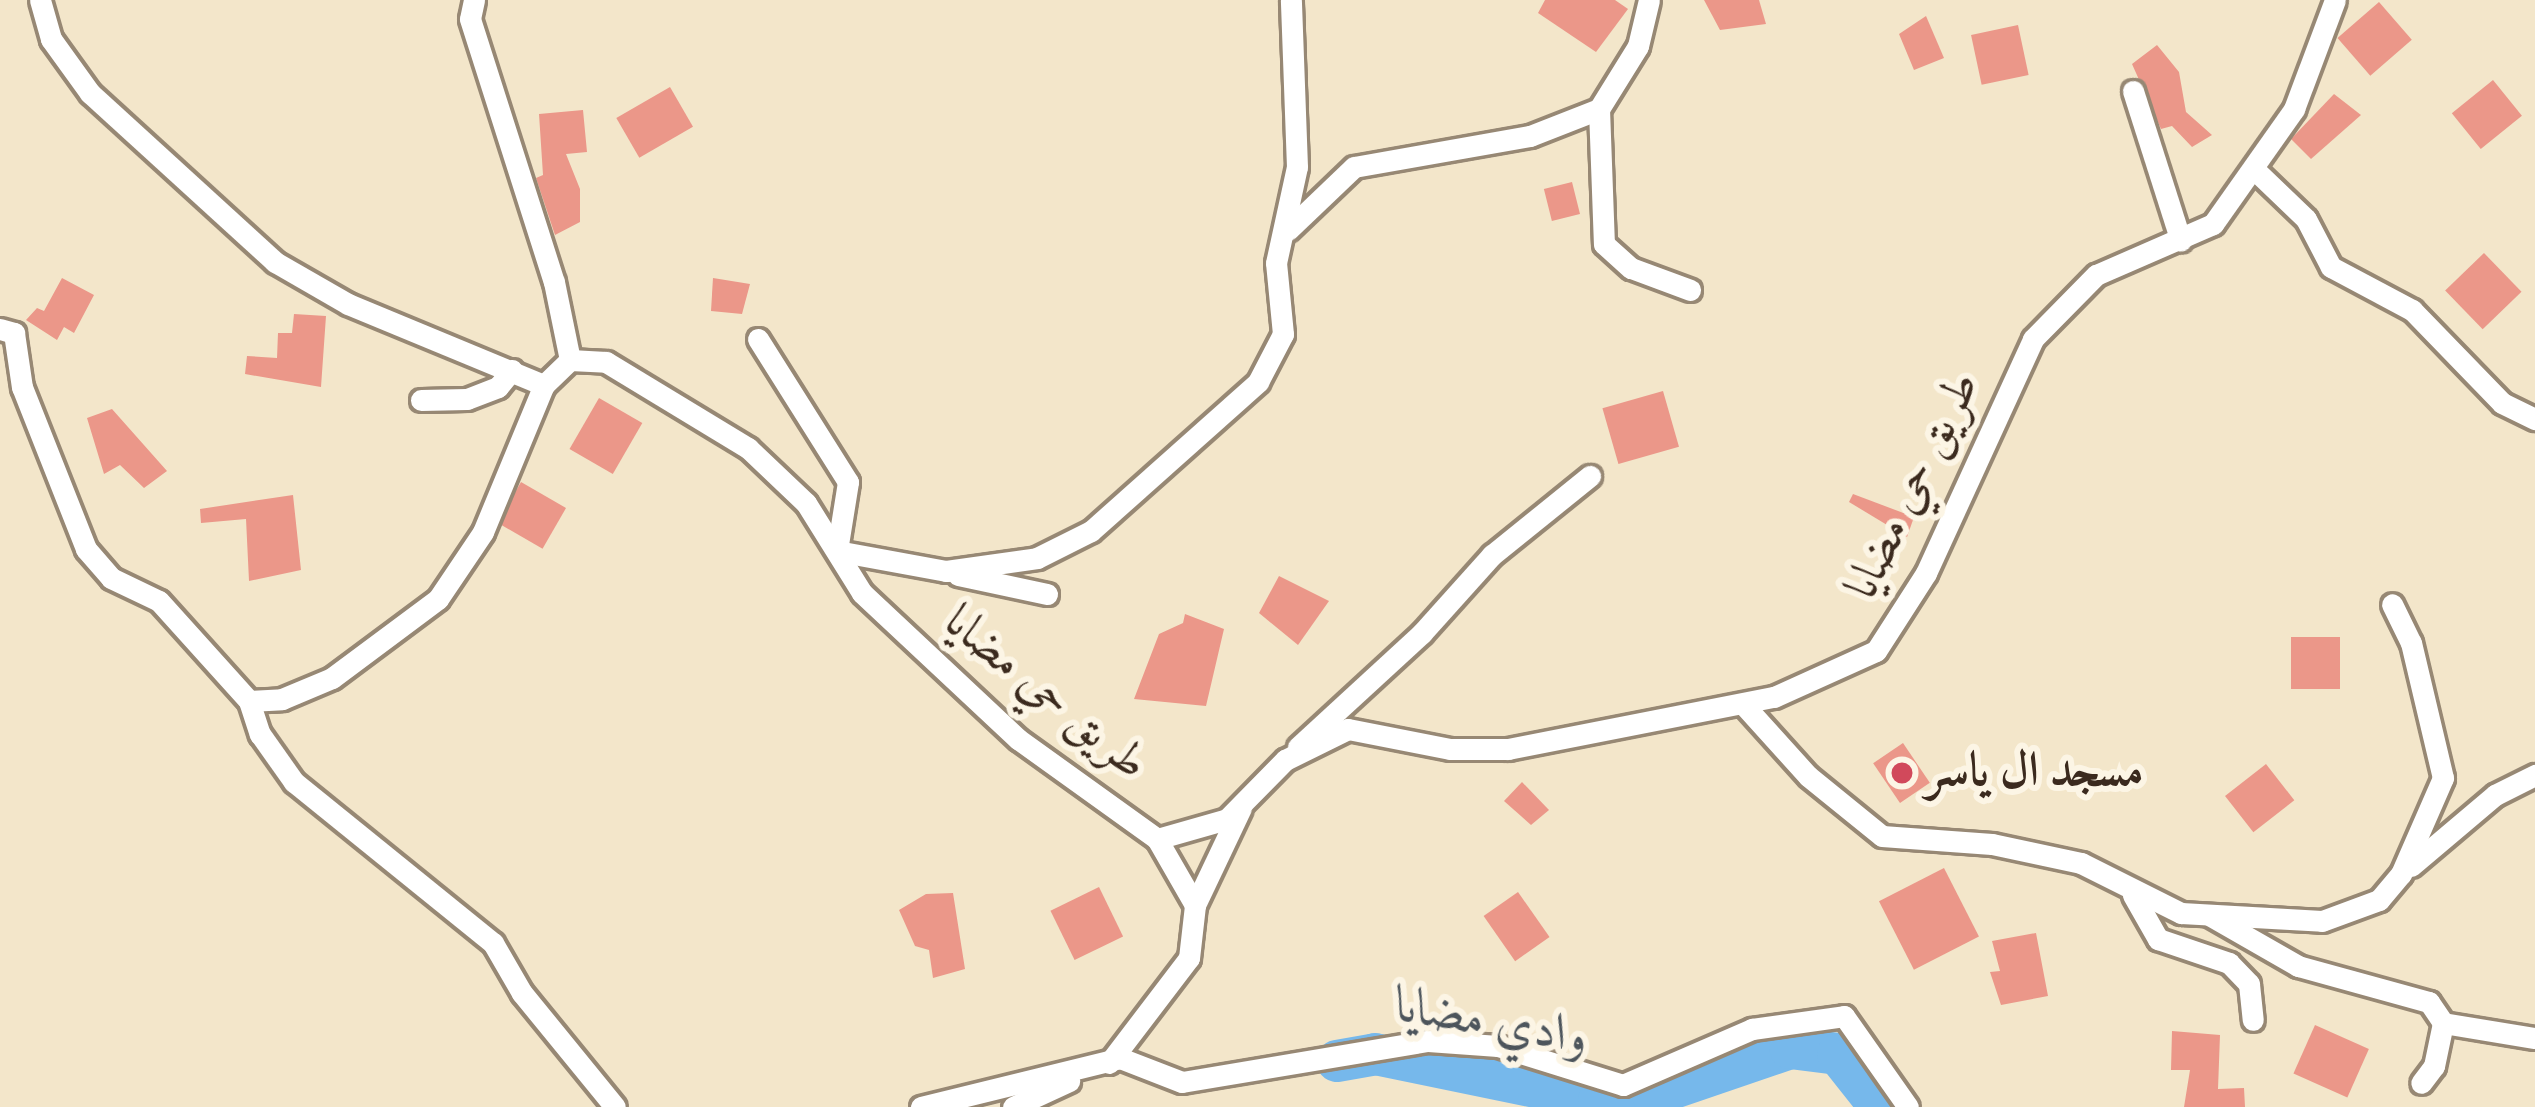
<!DOCTYPE html>
<meta charset="utf-8">
<style>
body{margin:0}
#map{position:relative;width:2535px;height:1107px;overflow:hidden;background:#f3e6ca;font-family:"IM FELL English",Amiri,serif}
div>[style]{position:absolute}
.river>*{height:42px;margin:-21px;padding:0 21px;transform-origin:21px;border-radius:21px;background:#76b8eb}
.building>*{inset:0;background:#eb9789;transform-origin:0 0}
.roads{filter:drop-shadow(3px 0 #978874) drop-shadow(-3px 0 #978874) drop-shadow(0 3px #978874) drop-shadow(0 -3px #978874)}
.street>*{height:21px;margin:-10.5px;padding:0 10.5px;transform-origin:10.5px;border-radius:10.5px;background:#fff}
.dots>*{width:33px;height:33px;translate:-50% -50%;box-sizing:border-box;border:6px solid #fcf5e5;border-radius:50%}
span{translate:-50% -50%;white-space:nowrap;text-align:center;line-height:1.15;-webkit-text-stroke:12px #fcf5e5;paint-order:stroke}
.street-label{font-size:48px;color:#3b2a1e}
.poi-label{font-size:48px;color:#3b2a1e;font-weight:700}
.left{translate:0 -50%;text-align:left}
.water-label{font-size:51px;color:#4d555c;font-style:italic}
</style>
<div id="map">
<div class="river">
<div style="left:1337px;top:1061px;width:39px;rotate:-10deg"></div>
<div style="left:1375px;top:1054px;width:229px;rotate:11.6deg"></div>
<div style="left:1599px;top:1100px;width:54px;rotate:-5.3deg"></div>
<div style="left:1653px;top:1095px;width:145px;rotate:-18.9deg"></div>
<div style="left:1790px;top:1048px;width:48px;rotate:7.1deg"></div>
<div style="left:1838px;top:1054px;width:68px;rotate:51.6deg"></div>
</div>
<div class="building">
<div style="clip-path:polygon(1545px 0,1615px 0,1628px 9px,1596px 52px,1538px 13px)"></div>
<div style="clip-path:polygon(1704px 0,1759px 0,1766px 24px,1720px 30px)"></div>
<div style="left:2379px;top:2px;width:50px;height:55px;rotate:49deg"></div>
<div style="clip-path:polygon(1926px 16px,1944px 58px,1914px 70px,1899px 34px)"></div>
<div style="left:2018px;top:25px;width:51px;height:48px;rotate:78deg"></div>
<div style="clip-path:polygon(2157px 45px,2179px 72px,2186px 112px,2212px 135px,2192px 147px,2172px 126px,2161px 129px,2132px 64px)"></div>
<div style="left:2493px;top:80px;width:46px;height:53px;rotate:51deg"></div>
<div style="left:670px;top:87px;width:46px;height:62px;rotate:60deg"></div>
<div style="clip-path:polygon(2334px 94px,2361px 115px,2311px 159px,2291px 139px)"></div>
<div style="clip-path:polygon(583px 110px,587px 152px,566px 154px,580px 189px,580px 222px,555px 235px,536px 178px,543px 175px,539px 114px)"></div>
<div style="left:1572px;top:182px;width:33px;height:29px;rotate:76deg"></div>
<div style="left:2484px;top:253px;width:54px;height:54px;rotate:46deg"></div>
<div style="clip-path:polygon(62px 278px,94px 295px,74px 333px,64px 327px,57px 340px,26px 320px,37px 308px,44px 311px)"></div>
<div style="clip-path:polygon(713px 278px,750px 284px,742px 314px,711px 311px)"></div>
<div style="clip-path:polygon(294px 314px,326px 316px,321px 387px,245px 374px,247px 356px,277px 358px,278px 333px,292px 333px)"></div>
<div style="left:1663px;top:391px;width:58px;height:63px;rotate:74deg"></div>
<div style="left:599px;top:398px;width:50px;height:59px;rotate:30deg"></div>
<div style="clip-path:polygon(112px 409px,167px 471px,144px 488px,120px 465px,104px 474px,87px 418px)"></div>
<div style="left:521px;top:482px;width:52px;height:47px;rotate:30deg"></div>
<div style="clip-path:polygon(1853px 494px,1914px 517px,1907px 537px,1849px 502px)"></div>
<div style="clip-path:polygon(293px 495px,301px 570px,249px 581px,246px 519px,201px 523px,200px 509px)"></div>
<div style="clip-path:polygon(1279px 576px,1329px 601px,1298px 645px,1259px 613px)"></div>
<div style="clip-path:polygon(1185px 614px,1224px 629px,1206px 706px,1134px 699px,1159px 634px,1183px 623px)"></div>
<div style="left:2291px;top:637px;width:49px;height:52px"></div>
<div style="left:1903px;top:743px;width:48px;height:36px;rotate:56deg"></div>
<div style="left:2266px;top:764px;width:46px;height:52px;rotate:52deg"></div>
<div style="clip-path:polygon(1522px 782px,1549px 810px,1531px 825px,1504px 801px)"></div>
<div style="left:1944px;top:868px;width:77px;height:73px;rotate:63deg"></div>
<div style="left:1099px;top:887px;width:55px;height:54px;rotate:64deg"></div>
<div style="left:1518px;top:892px;width:55px;height:42px;rotate:55deg"></div>
<div style="clip-path:polygon(953px 893px,965px 969px,933px 978px,929px 950px,915px 946px,899px 910px,926px 894px)"></div>
<div style="clip-path:polygon(2036px 933px,2048px 996px,2001px 1005px,1990px 972px,2000px 971px,1992px 941px)"></div>
<div style="left:2315px;top:1025px;width:59px;height:53px;rotate:24deg"></div>
<div style="clip-path:polygon(2172px 1031px,2220px 1035px,2218px 1089px,2244px 1088px,2245px 1107px,2184px 1107px,2190px 1070px,2171px 1070px)"></div>
</div>
<div class="roads">
<div class="street">
<div style="left:40px;top:0;width:41px;rotate:74.2deg"></div>
<div style="left:51px;top:39px;width:67px;rotate:54.2deg"></div>
<div style="left:90px;top:93px;width:251px;rotate:42.4deg"></div>
<div style="left:275px;top:262px;width:84px;rotate:29.9deg"></div>
<div style="left:348px;top:304px;width:212px;rotate:22.5deg"></div>
<div style="left:474px;top:0;width:19px;rotate:102deg"></div>
<div style="left:470px;top:19px;width:276px;rotate:72.3deg"></div>
<div style="left:554px;top:282px;width:80px;rotate:78.4deg"></div>
<div style="left:2133px;top:91px;width:157px;rotate:72.3deg"></div>
<div style="left:1599px;top:109px;width:74px;rotate:-58.2deg"></div>
<div style="left:1638px;top:46px;width:47px;rotate:-76.6deg"></div>
<div style="left:2256px;top:171px;width:69px;rotate:43.8deg"></div>
<div style="left:2306px;top:219px;width:54px;rotate:62.5deg"></div>
<div style="left:2331px;top:267px;width:92px;rotate:28deg"></div>
<div style="left:2412px;top:310px;width:129px;rotate:45.9deg"></div>
<div style="left:2502px;top:403px;width:37px;rotate:26deg"></div>
<div style="left:1288px;top:230px;width:91px;rotate:-43.7deg"></div>
<div style="left:1354px;top:167px;width:179px;rotate:-10deg"></div>
<div style="left:1530px;top:136px;width:74px;rotate:-21.4deg"></div>
<div style="left:1599px;top:109px;width:135px;rotate:87.9deg"></div>
<div style="left:1604px;top:244px;width:36px;rotate:42deg"></div>
<div style="left:1631px;top:268px;width:63px;rotate:20.4deg"></div>
<div style="left:0;top:329px;width:15px;rotate:16deg"></div>
<div style="left:14px;top:333px;width:55px;rotate:81.6deg"></div>
<div style="left:22px;top:387px;width:174px;rotate:68.4deg"></div>
<div style="left:86px;top:549px;width:38px;rotate:49deg"></div>
<div style="left:111px;top:578px;width:53px;rotate:25.6deg"></div>
<div style="left:159px;top:601px;width:135px;rotate:48deg"></div>
<div style="left:249px;top:701px;width:33px;rotate:-3deg"></div>
<div style="left:282px;top:699px;width:54px;rotate:-22.8deg"></div>
<div style="left:332px;top:678px;width:132px;rotate:-36.7deg"></div>
<div style="left:438px;top:599px;width:81px;rotate:-56.1deg"></div>
<div style="left:483px;top:532px;width:159px;rotate:-67.5deg"></div>
<div style="left:544px;top:385px;width:36px;rotate:-44deg"></div>
<div style="left:570px;top:360px;width:36px;rotate:3deg"></div>
<div style="left:606px;top:362px;width:166px;rotate:31.2deg"></div>
<div style="left:748px;top:448px;width:80px;rotate:43.5deg"></div>
<div style="left:806px;top:503px;width:106px;rotate:58.1deg"></div>
<div style="left:862px;top:593px;width:214px;rotate:43.1deg"></div>
<div style="left:1018px;top:739px;width:171px;rotate:35.7deg"></div>
<div style="left:1157px;top:839px;width:73px;rotate:-15.9deg"></div>
<div style="left:1227px;top:819px;width:83px;rotate:-45.5deg"></div>
<div style="left:1285px;top:760px;width:70px;rotate:-26.2deg"></div>
<div style="left:1348px;top:729px;width:104px;rotate:11.1deg"></div>
<div style="left:1450px;top:749px;width:58px"></div>
<div style="left:1508px;top:749px;width:271px;rotate:-11.1deg"></div>
<div style="left:1774px;top:697px;width:112px;rotate:-24.3deg"></div>
<div style="left:1876px;top:651px;width:93px;rotate:-57.3deg"></div>
<div style="left:1926px;top:573px;width:257px;rotate:-65.4deg"></div>
<div style="left:2033px;top:339px;width:90px;rotate:-45.5deg"></div>
<div style="left:2096px;top:275px;width:128px;rotate:-23.6deg"></div>
<div style="left:2213px;top:224px;width:141px;rotate:-54.8deg"></div>
<div style="left:2294px;top:109px;width:116px;rotate:-69.4deg"></div>
<div style="left:758px;top:339px;width:169px;rotate:57.8deg"></div>
<div style="left:848px;top:482px;width:70px;rotate:99.1deg"></div>
<div style="left:837px;top:551px;width:111px;rotate:10.4deg"></div>
<div style="left:946px;top:571px;width:92px;rotate:-8.1deg"></div>
<div style="left:1037px;top:558px;width:60px;rotate:-26.6deg"></div>
<div style="left:1091px;top:531px;width:224px;rotate:-41.7deg"></div>
<div style="left:1258px;top:382px;width:54px;rotate:-62.5deg"></div>
<div style="left:1283px;top:334px;width:71px;rotate:-95.6deg"></div>
<div style="left:1276px;top:263px;width:98px;rotate:-77.7deg"></div>
<div style="left:1297px;top:167px;width:167px;rotate:-92.1deg"></div>
<div style="left:421px;top:400px;width:46px;rotate:-1.2deg"></div>
<div style="left:467px;top:399px;width:33px;rotate:-21deg"></div>
<div style="left:498px;top:387px;width:22px;rotate:-51deg"></div>
<div style="left:958px;top:575px;width:91px;rotate:12.1deg"></div>
<div style="left:249px;top:701px;width:35px;rotate:72deg"></div>
<div style="left:260px;top:734px;width:59px;rotate:54.7deg"></div>
<div style="left:294px;top:782px;width:256px;rotate:39deg"></div>
<div style="left:493px;top:943px;width:58px;rotate:59.9deg"></div>
<div style="left:522px;top:993px;width:147px;rotate:50.8deg"></div>
<div style="left:1743px;top:704px;width:97px;rotate:47.9deg"></div>
<div style="left:1808px;top:776px;width:95px;rotate:39deg"></div>
<div style="left:1882px;top:836px;width:110px;rotate:4.2deg"></div>
<div style="left:1992px;top:844px;width:91px;rotate:12.1deg"></div>
<div style="left:2081px;top:863px;width:112px;rotate:26.6deg"></div>
<div style="left:2181px;top:913px;width:141px;rotate:3.2deg"></div>
<div style="left:2322px;top:921px;width:61px;rotate:-20.2deg"></div>
<div style="left:2379px;top:900px;width:34px;rotate:-50deg"></div>
<div style="left:2401px;top:874px;width:105px;rotate:-66.4deg"></div>
<div style="left:2443px;top:778px;width:139px;rotate:-103.3deg"></div>
<div style="left:2411px;top:643px;width:43px;rotate:-116deg"></div>
<div style="left:1298px;top:747px;width:168px;rotate:-42.6deg"></div>
<div style="left:1422px;top:633px;width:105px;rotate:-48.1deg"></div>
<div style="left:1492px;top:555px;width:126px;rotate:-38.9deg"></div>
<div style="left:2411px;top:866px;width:110px;rotate:-40.2deg"></div>
<div style="left:2495px;top:795px;width:45px;rotate:-26.6deg"></div>
<div style="left:2133px;top:895px;width:51px;rotate:60.4deg"></div>
<div style="left:2158px;top:939px;width:75px;rotate:18.7deg"></div>
<div style="left:2229px;top:963px;width:29px;rotate:46deg"></div>
<div style="left:2249px;top:984px;width:36px;rotate:84deg"></div>
<div style="left:1195px;top:905px;width:107px;rotate:-64.6deg"></div>
<div style="left:2209px;top:915px;width:103px;rotate:29.8deg"></div>
<div style="left:2298px;top:966px;width:136px;rotate:15.4deg"></div>
<div style="left:2429px;top:1002px;width:25px;rotate:56deg"></div>
<div style="left:2443px;top:1023px;width:44px;rotate:101.8deg"></div>
<div style="left:2434px;top:1066px;width:21px;rotate:127deg"></div>
<div style="left:2443px;top:1023px;width:93px;rotate:9.3deg"></div>
<div style="left:1109px;top:1063px;width:132px;rotate:-52.7deg"></div>
<div style="left:1189px;top:958px;width:53px;rotate:-83.5deg"></div>
<div style="left:1195px;top:905px;width:76px;rotate:-119.9deg"></div>
<div style="left:921px;top:1107px;width:205px;rotate:-13.8deg"></div>
<div style="left:1120px;top:1058px;width:66px;rotate:21.2deg"></div>
<div style="left:1182px;top:1082px;width:249px;rotate:-9.5deg"></div>
<div style="left:1428px;top:1041px;width:70px;rotate:4.1deg"></div>
<div style="left:1498px;top:1046px;width:131px;rotate:17.3deg"></div>
<div style="left:1623px;top:1085px;width:141px;rotate:-23.5deg"></div>
<div style="left:1752px;top:1029px;width:93px;rotate:-8deg"></div>
<div style="left:1844px;top:1016px;width:111px;rotate:54.9deg"></div>
<div style="left:1013px;top:1107px;width:62px;rotate:-24.9deg"></div>
</div>
</div>
<div class="dots">
<div style="left:1902px;top:773px;background:#d1495b"></div>
</div>
<div class="street-label">
<span style="left:1914px;top:486px;rotate:-64deg">طريق حي مضايا</span>
<span style="left:1045px;top:694px;rotate:39deg">طريق حي مضايا</span>
</div>
<div class="poi-label">
<span class="left" style="left:1926px;top:773px">مسجد ال ياسر</span>
</div>
<div class="water-label">
<span style="left:1493px;top:1024px;rotate:10deg">وادي مضايا</span>
</div>
</div>
